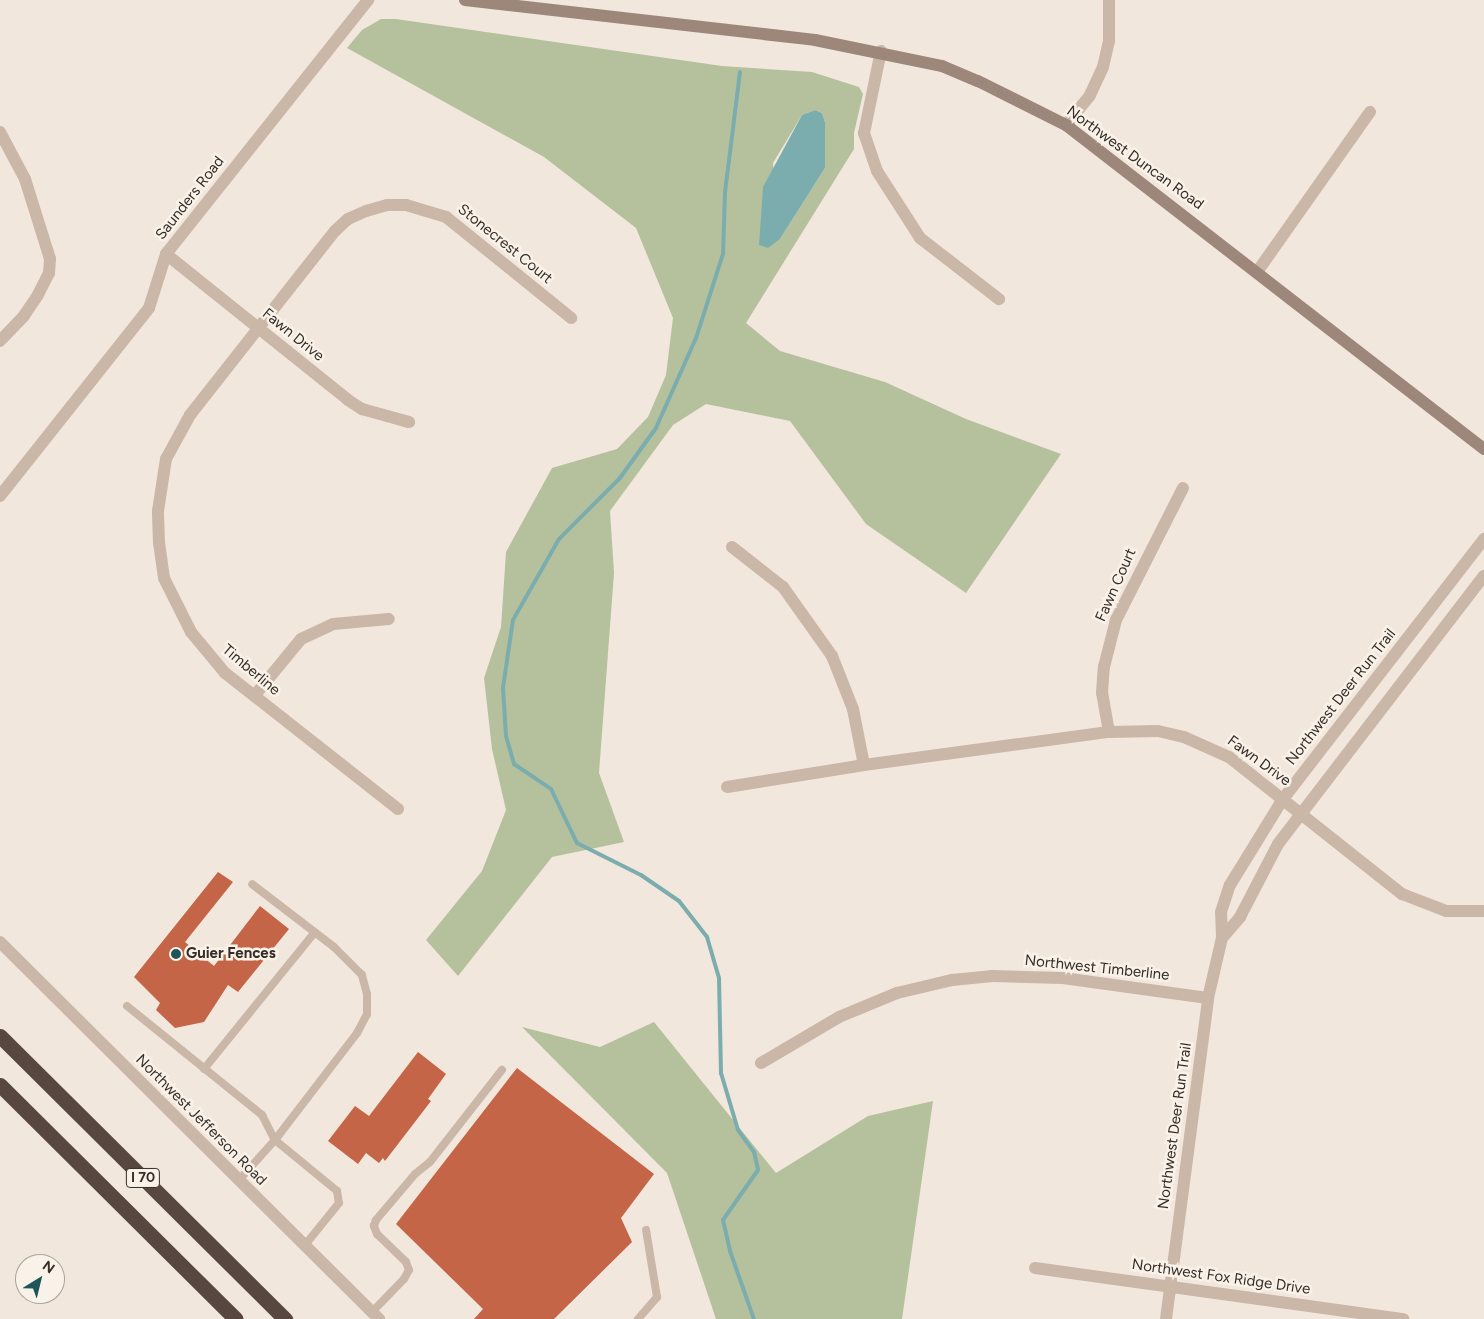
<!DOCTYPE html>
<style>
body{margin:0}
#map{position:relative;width:1484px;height:1319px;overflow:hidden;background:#f2e7dc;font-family:Figtree,sans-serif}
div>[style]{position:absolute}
.green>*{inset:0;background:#b5c19c}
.water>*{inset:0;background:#7cadae}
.stream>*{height:4px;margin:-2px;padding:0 2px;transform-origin:2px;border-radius:2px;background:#7cadae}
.building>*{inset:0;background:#c46548}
.lane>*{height:8px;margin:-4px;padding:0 4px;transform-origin:4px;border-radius:4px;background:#cab7a8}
.street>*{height:12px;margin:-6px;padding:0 6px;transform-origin:6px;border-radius:6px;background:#cab7a8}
.secondary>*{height:12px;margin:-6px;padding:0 6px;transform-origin:6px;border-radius:6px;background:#9d867a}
.highway>*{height:15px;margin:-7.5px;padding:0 7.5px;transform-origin:7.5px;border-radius:7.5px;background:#584740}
.dots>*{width:14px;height:14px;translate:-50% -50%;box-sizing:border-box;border:2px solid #f9f2e9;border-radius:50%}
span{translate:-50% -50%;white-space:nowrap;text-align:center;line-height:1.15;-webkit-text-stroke:5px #f9f2e9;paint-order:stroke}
.shield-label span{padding:1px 4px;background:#f9f2e9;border:1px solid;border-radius:4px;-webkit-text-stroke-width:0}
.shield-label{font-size:14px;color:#372d28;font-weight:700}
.street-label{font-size:15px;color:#372d28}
.poi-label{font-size:15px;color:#372d28;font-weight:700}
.left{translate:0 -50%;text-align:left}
.north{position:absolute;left:15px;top:1254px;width:50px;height:50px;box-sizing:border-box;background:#f9f2e9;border:1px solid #aba39c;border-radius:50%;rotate:36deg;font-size:14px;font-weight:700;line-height:20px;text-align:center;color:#372d28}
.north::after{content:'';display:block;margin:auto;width:18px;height:22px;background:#1e5558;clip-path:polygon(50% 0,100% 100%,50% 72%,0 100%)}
</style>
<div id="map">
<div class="green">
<div style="clip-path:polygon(evenodd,381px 19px,396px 19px,722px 66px,812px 72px,859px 87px,863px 94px,854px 133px,854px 149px,746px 323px,780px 351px,885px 382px,966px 419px,1061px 454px,966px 593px,866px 524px,790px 421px,706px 404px,673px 425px,610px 511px,614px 573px,599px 773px,624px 842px,552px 857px,458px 976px,426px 940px,482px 871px,506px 810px,492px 749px,484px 678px,501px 627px,506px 552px,552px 468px,617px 449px,648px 417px,666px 375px,673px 318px,636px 228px,544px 157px,347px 48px,362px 30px,381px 19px,815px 110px,822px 113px,825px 122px,825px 168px,780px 239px,773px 163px,802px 115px,815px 110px)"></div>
<div style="clip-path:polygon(654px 1022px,776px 1173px,868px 1116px,933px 1101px,902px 1319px,716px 1319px,667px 1173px,522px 1027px,600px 1047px)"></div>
</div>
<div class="water">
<div style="clip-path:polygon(815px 110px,822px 113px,825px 122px,825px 168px,780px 239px,768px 248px,759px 245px,763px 187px,802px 115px)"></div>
</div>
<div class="stream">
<div style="left:740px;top:72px;width:121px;rotate:97.1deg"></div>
<div style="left:725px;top:192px;width:62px;rotate:91.8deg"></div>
<div style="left:723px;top:254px;width:88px;rotate:107.8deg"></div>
<div style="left:696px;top:338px;width:98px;rotate:114deg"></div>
<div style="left:656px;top:428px;width:62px;rotate:125.8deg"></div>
<div style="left:620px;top:478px;width:86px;rotate:135deg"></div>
<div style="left:559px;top:539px;width:93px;rotate:119.6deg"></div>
<div style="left:513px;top:620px;width:69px;rotate:98.4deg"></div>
<div style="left:503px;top:688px;width:48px;rotate:86.4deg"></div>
<div style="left:506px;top:736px;width:29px;rotate:74deg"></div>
<div style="left:514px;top:764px;width:45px;rotate:34deg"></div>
<div style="left:551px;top:789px;width:60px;rotate:64.3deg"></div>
<div style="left:577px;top:843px;width:72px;rotate:26.6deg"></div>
<div style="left:641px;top:875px;width:46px;rotate:34.4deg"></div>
<div style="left:679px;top:901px;width:46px;rotate:52.1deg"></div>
<div style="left:707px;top:937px;width:43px;rotate:73.7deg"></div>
<div style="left:719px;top:978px;width:95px;rotate:88.8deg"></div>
<div style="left:721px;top:1073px;width:59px;rotate:73.4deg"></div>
<div style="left:738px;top:1130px;width:27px;rotate:54deg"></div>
<div style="left:754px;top:1152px;width:18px;rotate:77deg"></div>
<div style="left:758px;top:1170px;width:61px;rotate:125deg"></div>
<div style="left:723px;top:1220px;width:32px;rotate:77deg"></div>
<div style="left:730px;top:1251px;width:72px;rotate:70.6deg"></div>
</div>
<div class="building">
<div style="clip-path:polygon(218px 872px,233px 882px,185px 942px,214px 966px,260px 906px,289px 929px,238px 992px,228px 985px,204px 1022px,175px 1028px,156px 1010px,160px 1003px,134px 977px)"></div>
<div style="clip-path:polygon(418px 1052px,446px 1074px,428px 1099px,431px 1101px,385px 1161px,383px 1158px,379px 1163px,366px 1153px,358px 1164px,328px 1141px,355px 1106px,369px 1116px)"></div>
<div style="clip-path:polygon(517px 1068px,654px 1174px,621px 1218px,632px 1242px,554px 1319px,474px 1319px,483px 1309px,396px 1224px)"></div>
</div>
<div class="lane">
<div style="left:127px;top:1006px;width:174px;rotate:38.9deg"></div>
<div style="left:262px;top:1115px;width:28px;rotate:63deg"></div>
<div style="left:275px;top:1140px;width:135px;rotate:-52.5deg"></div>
<div style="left:357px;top:1033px;width:21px;rotate:-62deg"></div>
<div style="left:367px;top:1014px;width:20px;rotate:-90deg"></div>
<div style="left:367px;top:994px;width:20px;rotate:-105deg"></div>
<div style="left:362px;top:975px;width:40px;rotate:-135deg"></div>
<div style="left:334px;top:947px;width:103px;rotate:-142.5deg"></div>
<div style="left:204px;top:1069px;width:176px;rotate:-51deg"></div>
<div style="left:239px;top:1180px;width:54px;rotate:-48deg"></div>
<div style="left:275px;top:1140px;width:80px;rotate:39.4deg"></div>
<div style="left:337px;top:1191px;width:12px;rotate:81deg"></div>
<div style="left:339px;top:1203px;width:54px;rotate:129deg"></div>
<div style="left:372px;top:1312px;width:46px;rotate:-45.9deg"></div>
<div style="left:404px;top:1279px;width:10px;rotate:-61deg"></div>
<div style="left:409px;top:1270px;width:9px;rotate:-111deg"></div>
<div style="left:406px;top:1262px;width:40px;rotate:-136deg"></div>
<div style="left:377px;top:1234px;width:9px;rotate:-111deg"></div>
<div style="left:374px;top:1226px;width:6px;rotate:-72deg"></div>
<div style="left:376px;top:1220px;width:60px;rotate:-49.7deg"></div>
<div style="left:415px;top:1174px;width:19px;rotate:-39deg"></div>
<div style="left:430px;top:1162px;width:117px;rotate:-52deg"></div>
<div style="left:638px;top:1319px;width:29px;rotate:-49deg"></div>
<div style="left:657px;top:1297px;width:68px;rotate:-99.3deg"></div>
</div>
<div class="street">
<div style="left:881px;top:51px;width:84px;rotate:101.7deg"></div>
<div style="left:864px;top:133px;width:40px;rotate:71.1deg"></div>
<div style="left:877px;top:171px;width:80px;rotate:57.3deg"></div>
<div style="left:920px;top:238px;width:100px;rotate:37.7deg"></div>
<div style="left:1066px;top:125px;width:38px;rotate:-51deg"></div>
<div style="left:1090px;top:95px;width:31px;rotate:-65deg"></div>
<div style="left:1103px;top:67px;width:27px;rotate:-77deg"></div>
<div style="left:1109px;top:41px;width:41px;rotate:-90deg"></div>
<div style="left:0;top:132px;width:53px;rotate:62deg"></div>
<div style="left:25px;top:179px;width:84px;rotate:72.6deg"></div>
<div style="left:50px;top:259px;width:14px;rotate:94deg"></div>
<div style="left:49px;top:273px;width:25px;rotate:117deg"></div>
<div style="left:38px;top:295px;width:25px;rotate:124deg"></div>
<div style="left:24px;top:316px;width:35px;rotate:134deg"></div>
<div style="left:166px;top:254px;width:233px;rotate:38.7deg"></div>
<div style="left:348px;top:400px;width:17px;rotate:33deg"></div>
<div style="left:362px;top:409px;width:49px;rotate:15.5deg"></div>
<div style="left:1257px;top:272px;width:196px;rotate:-54.8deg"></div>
<div style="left:0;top:496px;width:240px;rotate:-51.6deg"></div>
<div style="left:149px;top:308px;width:57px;rotate:-72.5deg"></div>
<div style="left:166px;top:254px;width:325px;rotate:-51.5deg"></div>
<div style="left:732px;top:547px;width:65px;rotate:38.1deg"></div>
<div style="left:783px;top:587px;width:85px;rotate:54.6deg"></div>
<div style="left:832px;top:656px;width:57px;rotate:68.4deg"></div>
<div style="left:853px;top:709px;width:57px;rotate:78.9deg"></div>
<div style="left:255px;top:695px;width:72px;rotate:-50.6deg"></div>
<div style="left:301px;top:639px;width:35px;rotate:-25deg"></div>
<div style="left:333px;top:624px;width:56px;rotate:-5.1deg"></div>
<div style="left:1109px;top:732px;width:40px;rotate:-100deg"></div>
<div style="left:1102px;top:693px;width:26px;rotate:-86deg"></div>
<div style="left:1104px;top:667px;width:49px;rotate:-75.7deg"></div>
<div style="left:1116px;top:620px;width:148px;rotate:-63.1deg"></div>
<div style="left:727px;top:787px;width:139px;rotate:-9.1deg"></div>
<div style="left:864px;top:765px;width:247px;rotate:-7.7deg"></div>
<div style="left:1109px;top:732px;width:49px;rotate:-1.2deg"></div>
<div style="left:1158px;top:731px;width:27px;rotate:13deg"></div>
<div style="left:1184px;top:737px;width:49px;rotate:24deg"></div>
<div style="left:1229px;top:757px;width:221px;rotate:38.4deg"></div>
<div style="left:1402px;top:894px;width:47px;rotate:21.1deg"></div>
<div style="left:1446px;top:911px;width:38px"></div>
<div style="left:398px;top:809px;width:220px;rotate:-141.8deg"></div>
<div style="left:225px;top:673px;width:53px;rotate:-129.7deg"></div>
<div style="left:191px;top:632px;width:60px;rotate:-116.6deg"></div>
<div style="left:164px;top:578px;width:35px;rotate:-98deg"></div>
<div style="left:159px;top:543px;width:32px;rotate:-92deg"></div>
<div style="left:158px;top:511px;width:53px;rotate:-81.3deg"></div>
<div style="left:166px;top:459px;width:50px;rotate:-61.4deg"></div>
<div style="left:190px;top:415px;width:234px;rotate:-51.8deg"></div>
<div style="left:335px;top:231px;width:18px;rotate:-43deg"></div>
<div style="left:348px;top:219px;width:20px;rotate:-24deg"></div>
<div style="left:366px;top:211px;width:22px;rotate:-16deg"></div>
<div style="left:387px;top:205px;width:19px"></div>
<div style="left:406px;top:205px;width:42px;rotate:16.7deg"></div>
<div style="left:446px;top:217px;width:161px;rotate:38.9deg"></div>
<div style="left:1222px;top:938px;width:28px;rotate:-49deg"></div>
<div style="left:1240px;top:917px;width:82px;rotate:-62.5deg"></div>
<div style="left:1278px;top:844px;width:338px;rotate:-52.5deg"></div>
<div style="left:0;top:942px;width:535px;rotate:44.85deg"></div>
<div style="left:761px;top:1063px;width:91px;rotate:-30.5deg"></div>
<div style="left:839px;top:1017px;width:63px;rotate:-22.5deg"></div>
<div style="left:897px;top:993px;width:57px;rotate:-13.3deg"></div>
<div style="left:952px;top:980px;width:41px;rotate:-5.6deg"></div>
<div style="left:993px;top:976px;width:70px;rotate:1.6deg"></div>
<div style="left:1063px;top:978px;width:146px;rotate:7.9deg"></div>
<div style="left:1035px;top:1268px;width:372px;rotate:7.9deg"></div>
<div style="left:1166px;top:1319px;width:324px;rotate:-82.5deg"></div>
<div style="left:1208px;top:998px;width:62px;rotate:-76.9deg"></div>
<div style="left:1222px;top:938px;width:26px;rotate:-92deg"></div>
<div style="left:1221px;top:912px;width:28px;rotate:-72deg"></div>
<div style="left:1230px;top:885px;width:101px;rotate:-58.4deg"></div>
<div style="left:1283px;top:799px;width:329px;rotate:-52.3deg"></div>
</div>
<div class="secondary">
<div style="left:465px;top:0;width:352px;rotate:6.5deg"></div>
<div style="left:815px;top:40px;width:130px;rotate:11.6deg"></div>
<div style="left:942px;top:66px;width:39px;rotate:23deg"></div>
<div style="left:978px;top:81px;width:98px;rotate:26.6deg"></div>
<div style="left:1066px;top:125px;width:529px;rotate:37.78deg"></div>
</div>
<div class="highway">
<div style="left:0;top:1036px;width:402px;rotate:44.8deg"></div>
<div style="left:0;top:1085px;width:332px;rotate:44.8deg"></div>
</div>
<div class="dots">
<div style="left:176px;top:954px;background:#1e5558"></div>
</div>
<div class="shield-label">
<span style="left:143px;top:1178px">I 70</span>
</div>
<div class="street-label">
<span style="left:1135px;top:158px;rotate:36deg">Northwest Duncan Road</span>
<span style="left:190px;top:198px;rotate:-52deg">Saunders Road</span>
<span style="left:505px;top:244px;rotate:39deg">Stonecrest Court</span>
<span style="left:293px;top:335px;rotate:39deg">Fawn Drive</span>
<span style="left:1116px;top:585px;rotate:-66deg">Fawn Court</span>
<span style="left:251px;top:670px;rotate:40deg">Timberline</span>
<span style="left:1341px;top:697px;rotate:-52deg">Northwest Deer Run Trail</span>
<span style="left:1259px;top:761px;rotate:36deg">Fawn Drive</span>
<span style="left:1097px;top:968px;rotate:6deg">Northwest Timberline</span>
<span style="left:201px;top:1120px;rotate:45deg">Northwest Jefferson Road</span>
<span style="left:1175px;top:1126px;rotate:-82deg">Northwest Deer Run Trail</span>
<span style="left:1221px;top:1277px;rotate:8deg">Northwest Fox Ridge Drive</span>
</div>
<div class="poi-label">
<span class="left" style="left:186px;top:954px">Guier Fences</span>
</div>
<div class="north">N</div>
</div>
